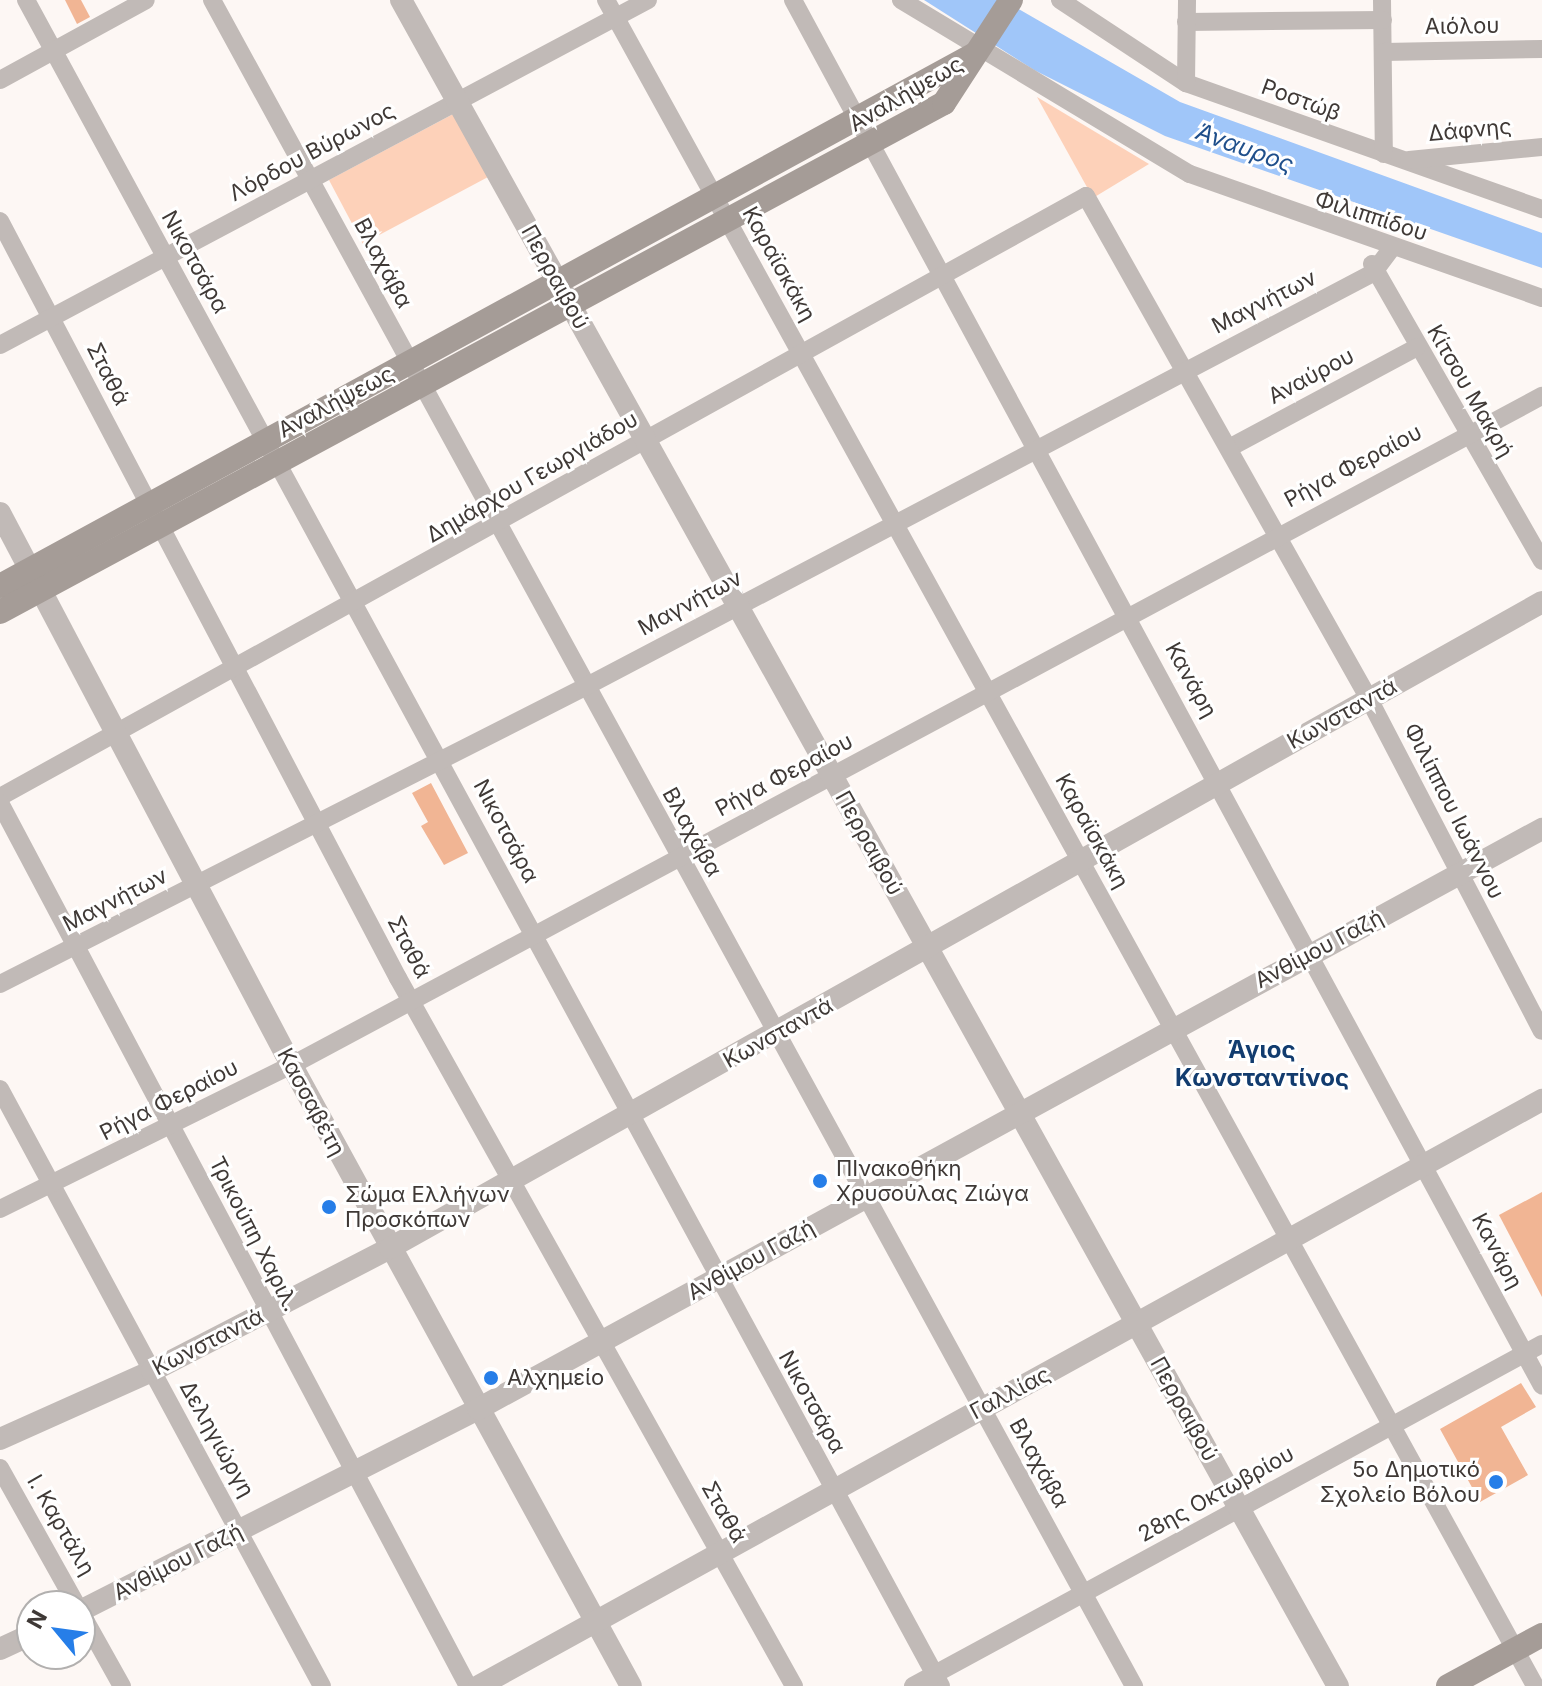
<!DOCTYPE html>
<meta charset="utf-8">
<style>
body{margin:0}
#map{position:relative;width:1542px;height:1686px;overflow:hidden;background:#fdf7f4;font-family:Inter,sans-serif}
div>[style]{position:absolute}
.green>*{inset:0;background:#fdd1b9;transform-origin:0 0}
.water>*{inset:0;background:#a0c6f9}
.building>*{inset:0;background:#f1b594}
.minor>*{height:18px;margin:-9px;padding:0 9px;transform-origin:9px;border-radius:9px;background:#c1bab7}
.tertiary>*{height:22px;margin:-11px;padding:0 11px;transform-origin:11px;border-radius:11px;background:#c1bab7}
.secondary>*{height:24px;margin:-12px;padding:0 12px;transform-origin:12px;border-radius:12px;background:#a59c97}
.dots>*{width:22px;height:22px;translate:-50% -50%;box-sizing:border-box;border:4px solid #fff;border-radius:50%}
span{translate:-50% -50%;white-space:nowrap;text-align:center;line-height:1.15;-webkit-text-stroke:6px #fff;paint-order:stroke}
.street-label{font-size:22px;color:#3f3936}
.poi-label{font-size:22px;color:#3f3936}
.left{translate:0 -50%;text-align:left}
.right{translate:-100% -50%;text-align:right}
.water-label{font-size:24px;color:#1f4f8b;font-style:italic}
.neighbourhood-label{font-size:24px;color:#123c6f;font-weight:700}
.north{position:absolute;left:16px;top:1590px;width:80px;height:80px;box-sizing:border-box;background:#fff;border:2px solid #b2b0af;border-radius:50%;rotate:299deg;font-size:22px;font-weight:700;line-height:32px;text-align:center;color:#3f3936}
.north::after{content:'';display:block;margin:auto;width:28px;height:36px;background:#267ee8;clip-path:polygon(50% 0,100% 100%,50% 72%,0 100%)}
</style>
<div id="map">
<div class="green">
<div style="clip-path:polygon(1037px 97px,1149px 164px,1093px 198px)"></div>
<div style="left:457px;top:112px;width:72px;height:145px;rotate:62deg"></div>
</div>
<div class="water">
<div style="clip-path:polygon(924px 0,1003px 0,1180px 102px,1542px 233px,1542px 268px,1165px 136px,1034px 70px)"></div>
</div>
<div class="building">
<div style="clip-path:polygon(65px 0,81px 0,90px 17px,77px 24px)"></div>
<div style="clip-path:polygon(431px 783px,468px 853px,444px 865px,421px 826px,428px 822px,412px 793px)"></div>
<div style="clip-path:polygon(1542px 1192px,1542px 1297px,1499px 1215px)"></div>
<div style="clip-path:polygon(1521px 1383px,1536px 1407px,1501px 1427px,1528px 1475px,1480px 1502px,1440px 1429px)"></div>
</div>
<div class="minor">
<div style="left:26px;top:0;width:1918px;rotate:61.51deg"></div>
<div style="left:212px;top:0;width:1922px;rotate:61.33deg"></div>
<div style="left:606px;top:0;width:1925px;rotate:61.14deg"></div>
<div style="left:793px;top:0;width:1575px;rotate:61.61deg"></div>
<div style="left:901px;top:0;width:337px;rotate:31.1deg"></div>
<div style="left:1190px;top:174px;width:373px;rotate:19.4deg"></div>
<div style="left:1060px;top:0;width:151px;rotate:33.4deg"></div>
<div style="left:1186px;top:83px;width:378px;rotate:19.5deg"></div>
<div style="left:1382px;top:0;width:154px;rotate:89.3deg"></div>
<div style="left:1186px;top:22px;width:197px;rotate:-0.6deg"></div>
<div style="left:1384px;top:52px;width:158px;rotate:-1.1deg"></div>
<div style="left:0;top:80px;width:166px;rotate:-28.7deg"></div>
<div style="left:1186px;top:83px;width:83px;rotate:-89.3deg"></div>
<div style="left:1409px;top:160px;width:134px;rotate:-5.6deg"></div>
<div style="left:0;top:221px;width:855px;rotate:62.27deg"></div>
<div style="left:398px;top:978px;width:811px;rotate:60.78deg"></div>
<div style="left:1372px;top:264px;width:342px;rotate:60.2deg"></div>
<div style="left:0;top:345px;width:734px;rotate:-28.03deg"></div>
<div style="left:1229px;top:448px;width:213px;rotate:-28.2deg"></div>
<div style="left:0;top:797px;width:1241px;rotate:-28.96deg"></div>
<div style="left:1086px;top:196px;width:577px;rotate:60.64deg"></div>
<div style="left:1369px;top:699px;width:374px;rotate:62.5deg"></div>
<div style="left:0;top:803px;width:999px;rotate:62.08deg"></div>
<div style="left:0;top:984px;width:656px;rotate:-26.92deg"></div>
<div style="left:585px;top:687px;width:890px;rotate:-27.72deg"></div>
<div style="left:1373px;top:273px;width:31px;rotate:-53deg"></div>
<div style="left:0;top:1089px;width:678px;rotate:61.66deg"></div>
<div style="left:0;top:1209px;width:326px;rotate:-26.3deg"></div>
<div style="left:292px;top:1065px;width:1418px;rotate:-28.16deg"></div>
<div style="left:0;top:1468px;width:250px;rotate:60.8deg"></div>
<div style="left:913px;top:1686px;width:716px;rotate:-28.53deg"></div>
</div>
<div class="tertiary">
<div style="left:401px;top:0;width:1929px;rotate:60.94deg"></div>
<div style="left:0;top:513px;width:611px;rotate:62.18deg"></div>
<div style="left:285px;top:1053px;width:721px;rotate:61.34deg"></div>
<div style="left:0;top:1439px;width:167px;rotate:-24.1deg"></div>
<div style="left:152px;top:1371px;width:268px;rotate:-27.3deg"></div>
<div style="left:390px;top:1248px;width:1321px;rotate:-29.28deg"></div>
<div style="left:80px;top:1611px;width:446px;rotate:-26.9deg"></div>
<div style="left:478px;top:1409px;width:1212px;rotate:-28.6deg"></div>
<div style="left:0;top:1649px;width:35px;rotate:-25deg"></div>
<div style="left:479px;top:1686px;width:1214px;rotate:-28.87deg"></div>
</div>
<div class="secondary">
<div style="left:0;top:586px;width:1111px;rotate:-28.62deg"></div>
<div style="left:0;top:612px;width:1072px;rotate:-28.33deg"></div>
<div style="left:944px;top:103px;width:123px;rotate:-57deg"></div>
<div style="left:1448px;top:1686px;width:107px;rotate:-28.5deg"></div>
</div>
<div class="dots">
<div style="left:820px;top:1181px;background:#267ee8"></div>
<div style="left:329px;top:1207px;background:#267ee8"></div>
<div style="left:491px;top:1378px;background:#267ee8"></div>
<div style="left:1496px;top:1482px;background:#267ee8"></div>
</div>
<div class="street-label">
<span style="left:1462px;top:26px;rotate:-1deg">Αιόλου</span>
<span style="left:906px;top:94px;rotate:-30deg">Αναλήψεως</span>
<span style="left:1301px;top:100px;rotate:20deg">Ροστώβ</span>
<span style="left:1470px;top:130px;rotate:-5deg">Δάφνης</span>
<span style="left:312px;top:152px;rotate:-28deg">Λόρδου Βύρωνος</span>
<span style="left:1371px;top:216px;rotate:18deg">Φιλιππίδου</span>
<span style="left:195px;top:262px;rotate:61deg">Νικοτσάρα</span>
<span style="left:383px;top:263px;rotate:62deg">Βλαχάβα</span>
<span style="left:779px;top:264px;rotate:61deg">Καραϊσκάκη</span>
<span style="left:555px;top:277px;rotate:61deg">Περραιβού</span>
<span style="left:1264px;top:302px;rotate:-27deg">Μαγνήτων</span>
<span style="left:108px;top:374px;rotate:63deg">Σταθά</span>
<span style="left:1311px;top:376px;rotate:-28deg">Αναύρου</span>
<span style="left:1470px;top:391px;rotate:60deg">Κίτσου Μακρή</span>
<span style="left:336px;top:402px;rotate:-28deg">Αναλήψεως</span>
<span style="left:1353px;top:466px;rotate:-28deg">Ρήγα Φεραίου</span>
<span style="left:532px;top:477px;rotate:-30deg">Δημάρχου Γεωργιάδου</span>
<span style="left:690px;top:603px;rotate:-28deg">Μαγνήτων</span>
<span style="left:1191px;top:680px;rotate:61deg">Κανάρη</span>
<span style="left:1342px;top:714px;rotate:-29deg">Κωνσταντά</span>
<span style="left:784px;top:775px;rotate:-28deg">Ρήγα Φεραίου</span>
<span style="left:1454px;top:811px;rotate:63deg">Φιλίππου Ιωάννου</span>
<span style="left:506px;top:831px;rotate:62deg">Νικοτσάρα</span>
<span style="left:1092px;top:831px;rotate:61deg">Καραϊσκάκη</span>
<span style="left:692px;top:832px;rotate:61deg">Βλαχάβα</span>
<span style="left:869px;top:843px;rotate:61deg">Περραιβού</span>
<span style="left:115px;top:900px;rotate:-27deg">Μαγνήτων</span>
<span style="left:409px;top:947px;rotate:62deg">Σταθά</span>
<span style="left:1319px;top:949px;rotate:-28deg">Ανθίμου Γαζή</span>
<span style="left:778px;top:1033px;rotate:-29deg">Κωνσταντά</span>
<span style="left:169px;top:1100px;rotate:-27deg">Ρήγα Φεραίου</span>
<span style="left:311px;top:1102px;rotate:62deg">Κασσαβέτη</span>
<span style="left:254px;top:1234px;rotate:63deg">Τρικούπη Χαριλ.</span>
<span style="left:1497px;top:1251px;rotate:62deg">Κανάρη</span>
<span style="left:751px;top:1260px;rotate:-29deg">Ανθίμου Γαζή</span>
<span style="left:208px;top:1342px;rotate:-27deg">Κωνσταντά</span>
<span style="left:1010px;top:1393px;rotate:-28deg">Γαλλίας</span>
<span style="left:812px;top:1402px;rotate:61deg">Νικοτσάρα</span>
<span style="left:1184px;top:1409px;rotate:61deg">Περραιβού</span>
<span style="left:217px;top:1439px;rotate:61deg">Δεληγιώργη</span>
<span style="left:1039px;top:1463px;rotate:61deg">Βλαχάβα</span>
<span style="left:1216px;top:1494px;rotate:-29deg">28ης Οκτωβρίου</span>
<span style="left:724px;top:1512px;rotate:60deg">Σταθά</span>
<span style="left:61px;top:1525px;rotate:60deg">Ι. Καρτάλη</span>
<span style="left:178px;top:1562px;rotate:-27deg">Ανθίμου Γαζή</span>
</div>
<div class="poi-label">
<span class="left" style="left:836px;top:1181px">ΠΙνακοθήκη<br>Χρυσούλας Ζιώγα</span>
<span class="left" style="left:345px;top:1207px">Σώμα Ελλήνων<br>Προσκόπων</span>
<span class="left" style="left:507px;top:1378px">Αλχημείο</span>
<span class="right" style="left:1480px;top:1482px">5ο Δημοτικό<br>Σχολείο Βόλου</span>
</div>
<div class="water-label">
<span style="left:1245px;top:148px;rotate:20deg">Άναυρος</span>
</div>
<div class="neighbourhood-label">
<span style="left:1262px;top:1064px">Άγιος<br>Κωνσταντίνος</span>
</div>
<div class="north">N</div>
</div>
